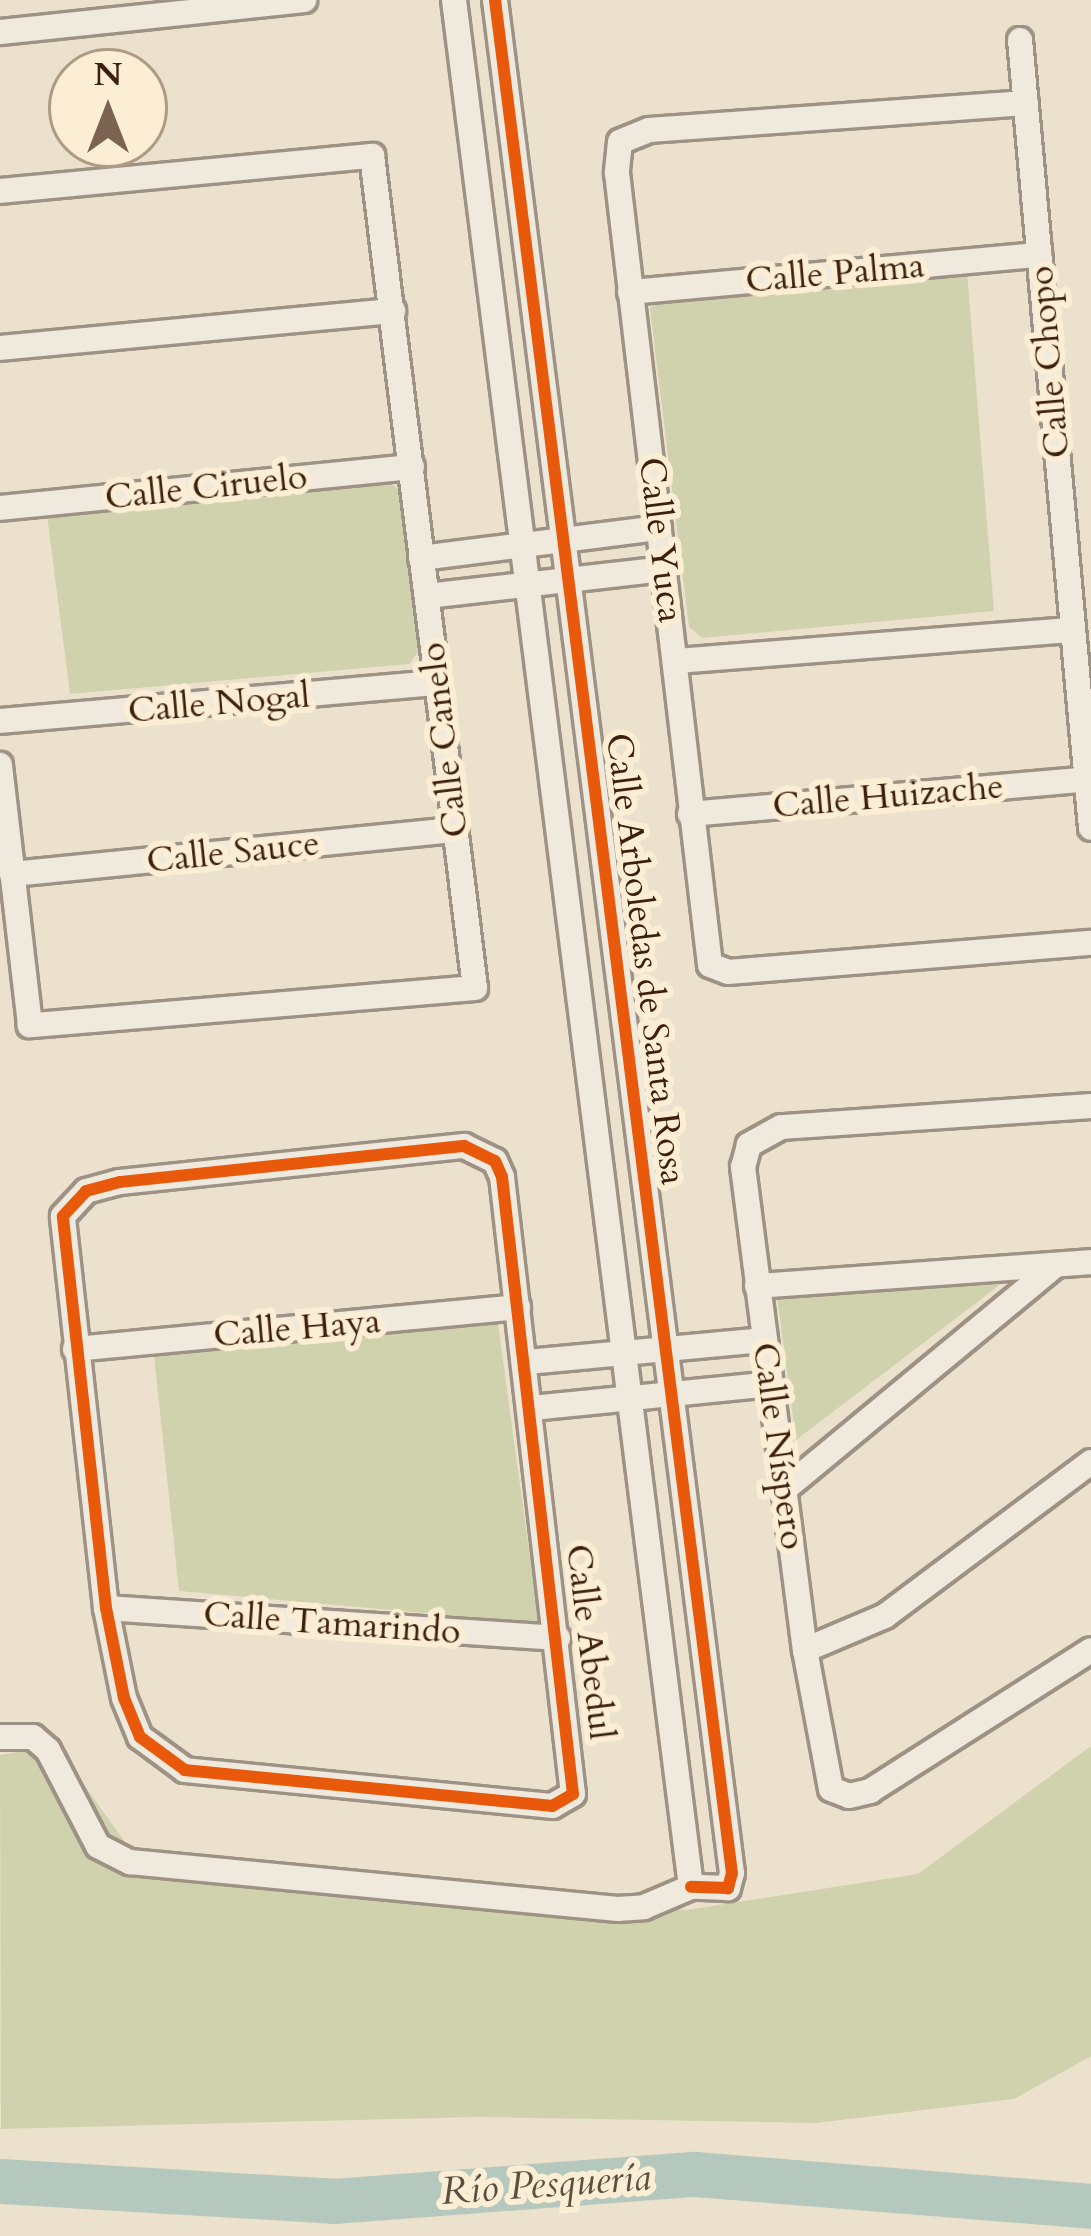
<!DOCTYPE html>
<meta charset="utf-8">
<style>
body{margin:0}
#map{position:relative;width:1091px;height:2236px;overflow:hidden;background:#ece1cc;font-family:Cardo,serif}
div>[style]{position:absolute}
.green>*{inset:0;background:#d0d2ae}
.river>*{height:45px;margin:-22.5px;padding:0 22.5px;transform-origin:22.5px;border-radius:22.5px;background:#b5c8bd}
.roads{filter:drop-shadow(3px 0 #9d9284) drop-shadow(-3px 0 #9d9284) drop-shadow(0 3px #9d9284) drop-shadow(0 -3px #9d9284)}
.minor>*{height:24px;margin:-12px;padding:0 12px;transform-origin:12px;border-radius:12px;background:#efe9de}
.cycleway>*{height:12px;margin:-6px;padding:0 6px;transform-origin:6px;border-radius:6px;background:#e8590c}
span{translate:-50% -50%;white-space:nowrap;text-align:center;line-height:1.15;-webkit-text-stroke:12px #fbeed5;paint-order:stroke}
.street-label{font-size:36px;color:#3d1f0d}
.water-label{font-size:39px;color:#5a4f40;font-style:italic}
.north{position:absolute;left:48px;top:48px;width:120px;height:120px;box-sizing:border-box;background:#fbeed5;border:3px solid #af9b85;border-radius:50%;rotate:0deg;font-size:33px;font-weight:700;line-height:48px;text-align:center;color:#3d1f0d}
.north::after{content:'';display:block;margin:auto;width:42px;height:54px;background:#7a6350;clip-path:polygon(50% 0,100% 100%,50% 72%,0 100%)}
</style>
<div id="map">
<div class="green">
<div style="clip-path:polygon(967px 272px,994px 611px,702px 638px,689px 627px,650px 309px,661px 296px)"></div>
<div style="clip-path:polygon(384px 479px,401px 491px,424px 644px,409px 664px,70px 694px,47px 515px)"></div>
<div style="clip-path:polygon(1001px 1284px,796px 1440px,777px 1296px)"></div>
<div style="clip-path:polygon(498px 1324px,539px 1623px,179px 1591px,154px 1355px)"></div>
<div style="clip-path:polygon(56px 1746px,130px 1849px,686px 1910px,918px 1874px,1091px 1746px,1091px 2056px,1014px 2099px,816px 2123px,477px 2117px,1px 2129px,0 1755px)"></div>
</div>
<div class="river">
<div style="left:0;top:2181px;width:334px;rotate:3.4deg"></div>
<div style="left:333px;top:2201px;width:363px;rotate:-4.3deg"></div>
<div style="left:695px;top:2174px;width:397px;rotate:4.6deg"></div>
</div>
<div class="roads">
<div class="minor">
<div style="left:454px;top:0;width:1902px;rotate:82.84deg"></div>
<div style="left:495px;top:0;width:1888px;rotate:82.79deg"></div>
<div style="left:732px;top:1873px;width:16px;rotate:105deg"></div>
<div style="left:728px;top:1888px;width:37px;rotate:-178deg"></div>
<div style="left:0;top:32px;width:306px;rotate:-6deg"></div>
<div style="left:1020px;top:40px;width:791px;rotate:84.85deg"></div>
<div style="left:1026px;top:103px;width:378px;rotate:175.9deg"></div>
<div style="left:649px;top:130px;width:31px;rotate:158deg"></div>
<div style="left:620px;top:142px;width:31px;rotate:96deg"></div>
<div style="left:617px;top:173px;width:797px;rotate:83.3deg"></div>
<div style="left:710px;top:965px;width:19px;rotate:21deg"></div>
<div style="left:728px;top:972px;width:364px;rotate:-4.6deg"></div>
<div style="left:0;top:191px;width:374px;rotate:-5.4deg"></div>
<div style="left:372px;top:156px;width:838px;rotate:82.94deg"></div>
<div style="left:475px;top:988px;width:447px;rotate:175.2deg"></div>
<div style="left:30px;top:1025px;width:262px;rotate:-96.6deg"></div>
<div style="left:630px;top:292px;width:411px;rotate:-5.2deg"></div>
<div style="left:0;top:348px;width:395px;rotate:-5.4deg"></div>
<div style="left:0;top:508px;width:414px;rotate:-5.7deg"></div>
<div style="left:421px;top:558px;width:240px;rotate:-7.2deg"></div>
<div style="left:427px;top:596px;width:240px;rotate:-6.5deg"></div>
<div style="left:676px;top:661px;width:396px;rotate:-4.5deg"></div>
<div style="left:0;top:721px;width:439px;rotate:-5deg"></div>
<div style="left:690px;top:814px;width:399px;rotate:-5deg"></div>
<div style="left:12px;top:874px;width:444px;rotate:-5.7deg"></div>
<div style="left:1091px;top:1106px;width:311px;rotate:176.1deg"></div>
<div style="left:781px;top:1127px;width:37px;rotate:151deg"></div>
<div style="left:749px;top:1145px;width:23px;rotate:105deg"></div>
<div style="left:743px;top:1167px;width:487px;rotate:82.7deg"></div>
<div style="left:805px;top:1650px;width:141px;rotate:79.4deg"></div>
<div style="left:831px;top:1789px;width:19px;rotate:21deg"></div>
<div style="left:849px;top:1796px;width:22px;rotate:-13deg"></div>
<div style="left:870px;top:1791px;width:262px;rotate:-32.5deg"></div>
<div style="left:464px;top:1146px;width:34px;rotate:26deg"></div>
<div style="left:495px;top:1161px;width:17px;rotate:66deg"></div>
<div style="left:502px;top:1177px;width:621px;rotate:83.44deg"></div>
<div style="left:573px;top:1794px;width:24px;rotate:150deg"></div>
<div style="left:552px;top:1806px;width:369px;rotate:-174.4deg"></div>
<div style="left:185px;top:1770px;width:56px;rotate:-143.7deg"></div>
<div style="left:140px;top:1737px;width:42px;rotate:-112.3deg"></div>
<div style="left:124px;top:1698px;width:92px;rotate:-101.3deg"></div>
<div style="left:106px;top:1608px;width:394px;rotate:-96.3deg"></div>
<div style="left:63px;top:1216px;width:34px;rotate:-47deg"></div>
<div style="left:86px;top:1191px;width:35px;rotate:-15deg"></div>
<div style="left:120px;top:1182px;width:346px;rotate:-6deg"></div>
<div style="left:757px;top:1286px;width:335px;rotate:-4.1deg"></div>
<div style="left:75px;top:1349px;width:445px;rotate:-5.4deg"></div>
<div style="left:527px;top:1362px;width:239px;rotate:-5.3deg"></div>
<div style="left:532px;top:1408px;width:240px;rotate:-5.7deg"></div>
<div style="left:786px;top:1488px;width:350px;rotate:-39.6deg"></div>
<div style="left:106px;top:1608px;width:453px;rotate:3.8deg"></div>
<div style="left:805px;top:1650px;width:87px;rotate:-23deg"></div>
<div style="left:885px;top:1616px;width:257px;rotate:-36.8deg"></div>
<div style="left:0;top:1737px;width:33px"></div>
<div style="left:33px;top:1737px;width:20px;rotate:41deg"></div>
<div style="left:48px;top:1750px;width:108px;rotate:62.5deg"></div>
<div style="left:98px;top:1846px;width:36px;rotate:27deg"></div>
<div style="left:130px;top:1862px;width:490px;rotate:5.5deg"></div>
<div style="left:618px;top:1909px;width:26px;rotate:-4deg"></div>
<div style="left:644px;top:1907px;width:51px;rotate:-23.1deg"></div>
</div>
</div>
<div class="cycleway">
<div style="left:495px;top:0;width:1888px;rotate:82.79deg"></div>
<div style="left:732px;top:1873px;width:16px;rotate:105deg"></div>
<div style="left:728px;top:1888px;width:37px;rotate:-178deg"></div>
<div style="left:464px;top:1146px;width:34px;rotate:26deg"></div>
<div style="left:495px;top:1161px;width:17px;rotate:66deg"></div>
<div style="left:502px;top:1177px;width:621px;rotate:83.44deg"></div>
<div style="left:573px;top:1794px;width:24px;rotate:150deg"></div>
<div style="left:552px;top:1806px;width:369px;rotate:-174.4deg"></div>
<div style="left:185px;top:1770px;width:56px;rotate:-143.7deg"></div>
<div style="left:140px;top:1737px;width:42px;rotate:-112.3deg"></div>
<div style="left:124px;top:1698px;width:92px;rotate:-101.3deg"></div>
<div style="left:106px;top:1608px;width:394px;rotate:-96.3deg"></div>
<div style="left:63px;top:1216px;width:34px;rotate:-47deg"></div>
<div style="left:86px;top:1191px;width:35px;rotate:-15deg"></div>
<div style="left:120px;top:1182px;width:346px;rotate:-6deg"></div>
</div>
<div class="street-label">
<span style="left:835px;top:273px;rotate:-5deg">Calle Palma</span>
<span style="left:1049px;top:362px;rotate:-95deg">Calle Chopo</span>
<span style="left:206px;top:487px;rotate:-6deg">Calle Ciruelo</span>
<span style="left:661px;top:540px;rotate:83deg">Calle Yuca</span>
<span style="left:219px;top:703px;rotate:-5deg">Calle Nogal</span>
<span style="left:444px;top:740px;rotate:-97deg">Calle Canelo</span>
<span style="left:888px;top:796px;rotate:-5deg">Calle Huizache</span>
<span style="left:233px;top:852px;rotate:-6deg">Calle Sauce</span>
<span style="left:646px;top:959px;rotate:83deg">Calle Arboledas de Santa Rosa</span>
<span style="left:297px;top:1328px;rotate:-5deg">Calle Haya</span>
<span style="left:779px;top:1446px;rotate:82deg">Calle Níspero</span>
<span style="left:332px;top:1623px;rotate:4deg">Calle Tamarindo</span>
<span style="left:590px;top:1642px;rotate:83deg">Calle Abedul</span>
</div>
<div class="water-label">
<span style="left:546px;top:2185px;rotate:-4deg">Río Pesquería</span>
</div>
<div class="north">N</div>
</div>
